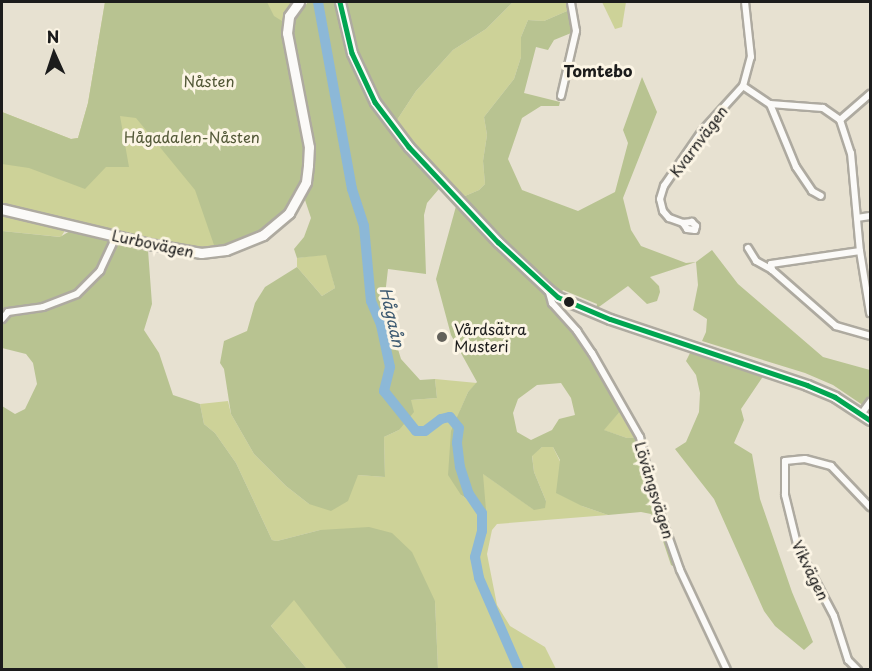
<!DOCTYPE html>
<meta charset="utf-8">
<style>
body{margin:0}
#map{position:relative;width:872px;height:671px;overflow:hidden;background:#e7e1d1;font-family:"Playpen Sans",sans-serif}
div>[style]{position:absolute}
.green>*{inset:0;background:#cdd298}
.forest>*{inset:0;background:#b8c391}
.river>*{height:10px;margin:-5px;padding:0 5px;transform-origin:5px;border-radius:5px;background:#8cb8d7}
.roads{filter:drop-shadow(2px 0 #aeaaa0) drop-shadow(-2px 0 #aeaaa0) drop-shadow(0 2px #aeaaa0) drop-shadow(0 -2px #aeaaa0)}
.street>*{height:6px;margin:-3px;padding:0 3px;transform-origin:3px;border-radius:3px;background:#fbfaf8}
.secondary>*{height:9px;margin:-4.5px;padding:0 4.5px;transform-origin:4.5px;border-radius:4.5px;background:#fbfaf8}
.bus-1>*{height:4.5px;margin:-2.25px;padding:0 2.25px;transform-origin:2.25px;border-radius:2.25px;background:#00a651}
.dots>*{width:16px;height:16px;translate:-50% -50%;box-sizing:border-box;border:3px solid #fcf5e5;border-radius:50%}
span{translate:-50% -50%;white-space:nowrap;text-align:center;line-height:1.15;-webkit-text-stroke:6px #fcf5e5;paint-order:stroke}
.park-label{font-size:15px;color:#525837}
.street-label{font-size:15px;color:#1c1c1c}
.poi-label{font-size:15px;color:#1c1c1c}
.left{translate:0 -50%;text-align:left}
.neighbourhood-label{font-size:16px;color:#1c1c1c;font-weight:700}
.water-label{font-size:16px;color:#3d5a71;font-style:italic}
.frame{position:absolute;inset:0;border:3px solid #1c1c1c;pointer-events:none}
.north{position:absolute;left:24px;top:24px;width:60px;height:60px;-webkit-text-stroke:4px #fcf5e5;paint-order:stroke;rotate:357deg;font-size:16px;font-weight:700;line-height:24px;text-align:center;color:#1c1c1c}
.north::after{content:'';display:block;margin:auto;width:21px;height:27px;background:#1c1c1c;clip-path:polygon(50% 0,100% 100%,50% 72%,0 100%)}
</style>
<div id="map">
<div class="green">
<div style="clip-path:polygon(105px 2px,295px 2px,281px 23px,286px 60px,297px 100px,305px 159px,304px 182px,294px 203px,269px 228px,229px 247px,187px 248px,70px 222px,61px 237px,2px 231px,2px 112px,71px 139px,78px 138px,88px 103px)"></div>
<div style="clip-path:polygon(513px 2px,571px 2px,575px 15px,567px 11px,544px 21px,528px 20px,521px 37px,521px 57px,514px 79px,484px 117px,487px 135px,483px 161px,485px 184px,479px 190px,458px 199px,393px 126px,416px 91px,453px 50px,486px 29px)"></div>
<div style="clip-path:polygon(602px 2px,626px 2px,622px 27px,615px 29px)"></div>
<div style="clip-path:polygon(327px 254px,335px 288px,322px 296px,297px 267px,297px 258px)"></div>
<div style="clip-path:polygon(435px 379px,477px 383px,468px 392px,460px 411px,461px 495px,485px 509px,482px 473px,533px 509px,546px 501px,534px 472px,532px 455px,542px 447px,553px 447px,582px 506px,608px 515px,497px 524px,492px 530px,487px 554px,497px 605px,510px 626px,545px 647px,556px 669px,438px 669px,435px 601px,320px 530px,277px 541px,272px 540px,236px 463px,215px 433px,204px 424px,200px 404px,228px 401px,231px 414px,254px 454px,286px 486px,309px 504px,358px 475px,385px 477px,384px 437px,399px 430px,411px 400px,437px 398px)"></div>
<div style="clip-path:polygon(623px 408px,640px 437px,627px 438px,603px 430px)"></div>
<div style="clip-path:polygon(294px 599px,299px 604px,347px 669px,307px 669px,271px 626px)"></div>
</div>
<div class="forest">
<div style="clip-path:polygon(105px 2px,267px 2px,274px 16px,282px 21px,290px 82px,304px 145px,304px 163px,301px 180px,284px 211px,258px 233px,230px 245px,214px 245px,195px 190px,136px 118px,120px 116px,129px 167px,106px 167px,85px 189px,29px 168px,2px 164px,2px 112px,71px 139px,78px 138px,88px 103px)"></div>
<div style="clip-path:polygon(308px 2px,513px 2px,486px 29px,453px 50px,416px 91px,393px 126px,444px 183px,427px 203px,424px 215px,426px 274px,388px 269px,384px 304px,401px 359px,420px 380px,435px 379px,437px 398px,411px 400px,414px 412px,399px 430px,384px 437px,385px 477px,358px 475px,348px 501px,331px 511px,309px 504px,286px 486px,254px 454px,231px 414px,224px 369px,220px 363px,224px 341px,247px 331px,255px 303px,265px 287px,297px 267px,322px 296px,335px 288px,326px 255px,297px 258px,294px 249px,304px 237px,311px 218px,305px 200px,315px 167px,315px 149px,293px 35px,295px 18px)"></div>
<div style="clip-path:polygon(evenodd,567px 11px,575px 15px,576px 31px,554px 40px,548px 50px,536px 47px,524px 93px,560px 102px,559px 106px,541px 106px,522px 118px,508px 159px,522px 190px,578px 211px,615px 192px,628px 143px,623px 130px,642px 77px,657px 112px,623px 198px,631px 230px,641px 246px,686px 263px,696px 262px,712px 250px,738px 284px,823px 357px,870px 370px,870px 410px,833px 385px,805px 373px,702px 341px,706px 332px,707px 319px,693px 310px,698px 285px,696px 262px,650px 277px,659px 286px,660px 292px,657px 301px,647px 304px,628px 286px,596px 309px,597px 304px,563px 290px,552px 304px,577px 331px,623px 408px,604px 430px,627px 438px,640px 437px,651px 487px,680px 570px,671px 565px,658px 526px,651px 514px,641px 512px,608px 515px,582px 506px,556px 493px,560px 460px,553px 447px,542px 447px,532px 456px,534px 472px,546px 501px,545px 508px,534px 510px,483px 474px,486px 510px,461px 495px,448px 475px,451px 431px,468px 392px,477px 382px,451px 335px,436px 279px,458px 199px,479px 190px,485px 184px,483px 161px,487px 135px,484px 117px,514px 79px,521px 57px,521px 37px,528px 20px,544px 21px,567px 11px,561px 383px,571px 398px,575px 415px,559px 419px,552px 430px,531px 440px,517px 432px,513px 413px,518px 399px,537px 385px,561px 383px)"></div>
<div style="clip-path:polygon(2px 231px,60px 237px,70px 231px,148px 250px,152px 304px,144px 330px,159px 353px,173px 395px,200px 404px,204px 424px,215px 433px,236px 463px,272px 540px,277px 541px,320px 530px,369px 527px,392px 533px,412px 552px,435px 601px,438px 669px,347px 669px,294px 600px,271px 626px,307px 669px,2px 669px,2px 406px,15px 414px,25px 409px,37px 384px,33px 363px,26px 354px,2px 348px)"></div>
<div style="clip-path:polygon(691px 351px,764px 375px,741px 409px,744px 420px,734px 443px,752px 454px,760px 499px,792px 592px,813px 642px,804px 650px,775px 626px,764px 611px,714px 499px,675px 449px,686px 442px,699px 412px,700px 393px,696px 375px,686px 361px)"></div>
</div>
<div class="river">
<div style="left:318px;top:2px;width:190px;rotate:79.7deg"></div>
<div style="left:352px;top:189px;width:39px;rotate:72deg"></div>
<div style="left:364px;top:226px;width:75px;rotate:84.7deg"></div>
<div style="left:371px;top:301px;width:26px;rotate:67deg"></div>
<div style="left:381px;top:325px;width:43px;rotate:77.9deg"></div>
<div style="left:390px;top:367px;width:25px;rotate:104deg"></div>
<div style="left:384px;top:391px;width:51px;rotate:51.3deg"></div>
<div style="left:416px;top:431px;width:9px"></div>
<div style="left:425px;top:431px;width:20px;rotate:-37deg"></div>
<div style="left:441px;top:419px;width:9px;rotate:-13deg"></div>
<div style="left:450px;top:417px;width:14px;rotate:51deg"></div>
<div style="left:459px;top:428px;width:15px;rotate:98deg"></div>
<div style="left:457px;top:443px;width:24px;rotate:83deg"></div>
<div style="left:460px;top:467px;width:28px;rotate:72deg"></div>
<div style="left:469px;top:494px;width:23px;rotate:56deg"></div>
<div style="left:482px;top:513px;width:18px;rotate:90deg"></div>
<div style="left:482px;top:531px;width:27px;rotate:105deg"></div>
<div style="left:475px;top:557px;width:21px;rotate:79deg"></div>
<div style="left:479px;top:578px;width:100px;rotate:66.5deg"></div>
</div>
<div class="roads">
<div class="street">
<div style="left:743px;top:86px;width:32px;rotate:34deg"></div>
<div style="left:770px;top:104px;width:53px;rotate:4.3deg"></div>
<div style="left:823px;top:108px;width:21px;rotate:35deg"></div>
<div style="left:840px;top:120px;width:35px;rotate:72deg"></div>
<div style="left:851px;top:153px;width:98px;rotate:84.8deg"></div>
<div style="left:860px;top:251px;width:63px;rotate:80.8deg"></div>
<div style="left:561px;top:96px;width:67px;rotate:-77deg"></div>
<div style="left:576px;top:31px;width:29px;rotate:-100deg"></div>
<div style="left:770px;top:104px;width:68px;rotate:67.6deg"></div>
<div style="left:796px;top:167px;width:29px;rotate:56deg"></div>
<div style="left:812px;top:191px;width:10px;rotate:29deg"></div>
<div style="left:840px;top:120px;width:40px;rotate:-41deg"></div>
<div style="left:857px;top:218px;width:13px;rotate:-9deg"></div>
<div style="left:683px;top:223px;width:7px;rotate:56deg"></div>
<div style="left:687px;top:229px;width:8px;rotate:7deg"></div>
<div style="left:695px;top:230px;width:4px;rotate:-76deg"></div>
<div style="left:696px;top:226px;width:6px;rotate:-135deg"></div>
<div style="left:692px;top:222px;width:9px;rotate:174deg"></div>
<div style="left:683px;top:223px;width:15px;rotate:-160deg"></div>
<div style="left:669px;top:218px;width:9px;rotate:-131deg"></div>
<div style="left:663px;top:211px;width:12px;rotate:-104deg"></div>
<div style="left:660px;top:199px;width:14px;rotate:-73deg"></div>
<div style="left:664px;top:186px;width:67px;rotate:-55.4deg"></div>
<div style="left:702px;top:131px;width:61px;rotate:-47.7deg"></div>
<div style="left:743px;top:86px;width:30px;rotate:-75deg"></div>
<div style="left:751px;top:57px;width:55px;rotate:-96.2deg"></div>
<div style="left:748px;top:248px;width:15px;rotate:58deg"></div>
<div style="left:756px;top:261px;width:18px;rotate:29deg"></div>
<div style="left:772px;top:270px;width:85px;rotate:41.2deg"></div>
<div style="left:836px;top:326px;width:35px;rotate:16deg"></div>
<div style="left:772px;top:270px;width:6px;rotate:-99deg"></div>
<div style="left:771px;top:264px;width:90px;rotate:-8.3deg"></div>
<div style="left:548px;top:289px;width:15px;rotate:74deg"></div>
<div style="left:552px;top:303px;width:38px;rotate:48deg"></div>
<div style="left:577px;top:331px;width:27px;rotate:56deg"></div>
<div style="left:592px;top:353px;width:97px;rotate:60.3deg"></div>
<div style="left:640px;top:437px;width:51px;rotate:77.6deg"></div>
<div style="left:651px;top:487px;width:88px;rotate:70.7deg"></div>
<div style="left:680px;top:570px;width:110px;rotate:64.8deg"></div>
<div style="left:2px;top:319px;width:9px;rotate:-49deg"></div>
<div style="left:8px;top:312px;width:35px;rotate:-8deg"></div>
<div style="left:43px;top:307px;width:36px;rotate:-21deg"></div>
<div style="left:77px;top:294px;width:33px;rotate:-45deg"></div>
<div style="left:100px;top:271px;width:38px;rotate:-65deg"></div>
<div style="left:862px;top:413px;width:14px;rotate:-54deg"></div>
<div style="left:858px;top:670px;width:14px;rotate:-135deg"></div>
<div style="left:848px;top:660px;width:46px;rotate:-107.7deg"></div>
<div style="left:834px;top:616px;width:77px;rotate:-117.9deg"></div>
<div style="left:798px;top:548px;width:55px;rotate:-103.8deg"></div>
<div style="left:785px;top:495px;width:34px;rotate:-90deg"></div>
<div style="left:785px;top:461px;width:20px;rotate:-6deg"></div>
<div style="left:805px;top:459px;width:27px;rotate:15deg"></div>
<div style="left:831px;top:466px;width:57px;rotate:46.4deg"></div>
</div>
<div class="secondary">
<div style="left:340px;top:2px;width:52px;rotate:76.8deg"></div>
<div style="left:352px;top:53px;width:54px;rotate:64.9deg"></div>
<div style="left:375px;top:102px;width:56px;rotate:52.9deg"></div>
<div style="left:409px;top:147px;width:130px;rotate:46.9deg"></div>
<div style="left:498px;top:242px;width:69px;rotate:43.2deg"></div>
<div style="left:548px;top:289px;width:13px;rotate:39deg"></div>
<div style="left:558px;top:297px;width:56px;rotate:22.9deg"></div>
<div style="left:610px;top:319px;width:208px;rotate:18.5deg"></div>
<div style="left:807px;top:385px;width:30px;rotate:23deg"></div>
<div style="left:835px;top:397px;width:42px;rotate:33.3deg"></div>
<div style="left:2px;top:209px;width:151px;rotate:13.4deg"></div>
<div style="left:149px;top:244px;width:53px;rotate:9.8deg"></div>
<div style="left:201px;top:253px;width:25px;rotate:-7deg"></div>
<div style="left:226px;top:250px;width:40px;rotate:-22deg"></div>
<div style="left:263px;top:235px;width:34px;rotate:-40deg"></div>
<div style="left:289px;top:213px;width:35px;rotate:-61deg"></div>
<div style="left:306px;top:182px;width:17px;rotate:-83deg"></div>
<div style="left:308px;top:165px;width:18px;rotate:-87deg"></div>
<div style="left:309px;top:147px;width:116px;rotate:-100.9deg"></div>
<div style="left:287px;top:33px;width:17px;rotate:-83deg"></div>
<div style="left:289px;top:16px;width:17px;rotate:-54deg"></div>
</div>
</div>
<div class="bus-1">
<div style="left:340px;top:2px;width:52px;rotate:76.8deg"></div>
<div style="left:352px;top:53px;width:54px;rotate:64.9deg"></div>
<div style="left:375px;top:102px;width:56px;rotate:52.9deg"></div>
<div style="left:409px;top:147px;width:130px;rotate:46.9deg"></div>
<div style="left:498px;top:242px;width:81px;rotate:42.5deg"></div>
<div style="left:558px;top:297px;width:56px;rotate:22.9deg"></div>
<div style="left:610px;top:319px;width:208px;rotate:18.5deg"></div>
<div style="left:807px;top:385px;width:30px;rotate:23deg"></div>
<div style="left:835px;top:397px;width:42px;rotate:33.3deg"></div>
</div>
<div class="dots">
<div style="left:569px;top:302px;background:#1c1c1c"></div>
<div style="left:442px;top:337px;background:#63615b"></div>
</div>
<div class="park-label">
<span style="left:209px;top:81px">Nåsten</span>
<span style="left:192px;top:137px">Hågadalen-Nåsten</span>
</div>
<div class="street-label">
<span style="left:698px;top:141px;rotate:-53deg">Kvarnvägen</span>
<span style="left:153px;top:243px;rotate:12deg">Lurbovägen</span>
<span style="left:655px;top:490px;rotate:73deg">Lövängsvägen</span>
<span style="left:811px;top:570px;rotate:64deg">Vikvägen</span>
</div>
<div class="poi-label">
<span class="left" style="left:454px;top:337px">Vårdsätra<br>Musteri</span>
</div>
<div class="neighbourhood-label">
<span style="left:598px;top:70px">Tomtebo</span>
</div>
<div class="water-label">
<span style="left:393px;top:317px;rotate:77deg">Hågaån</span>
</div>
<div class="frame"></div>
<div class="north">N</div>
</div>
